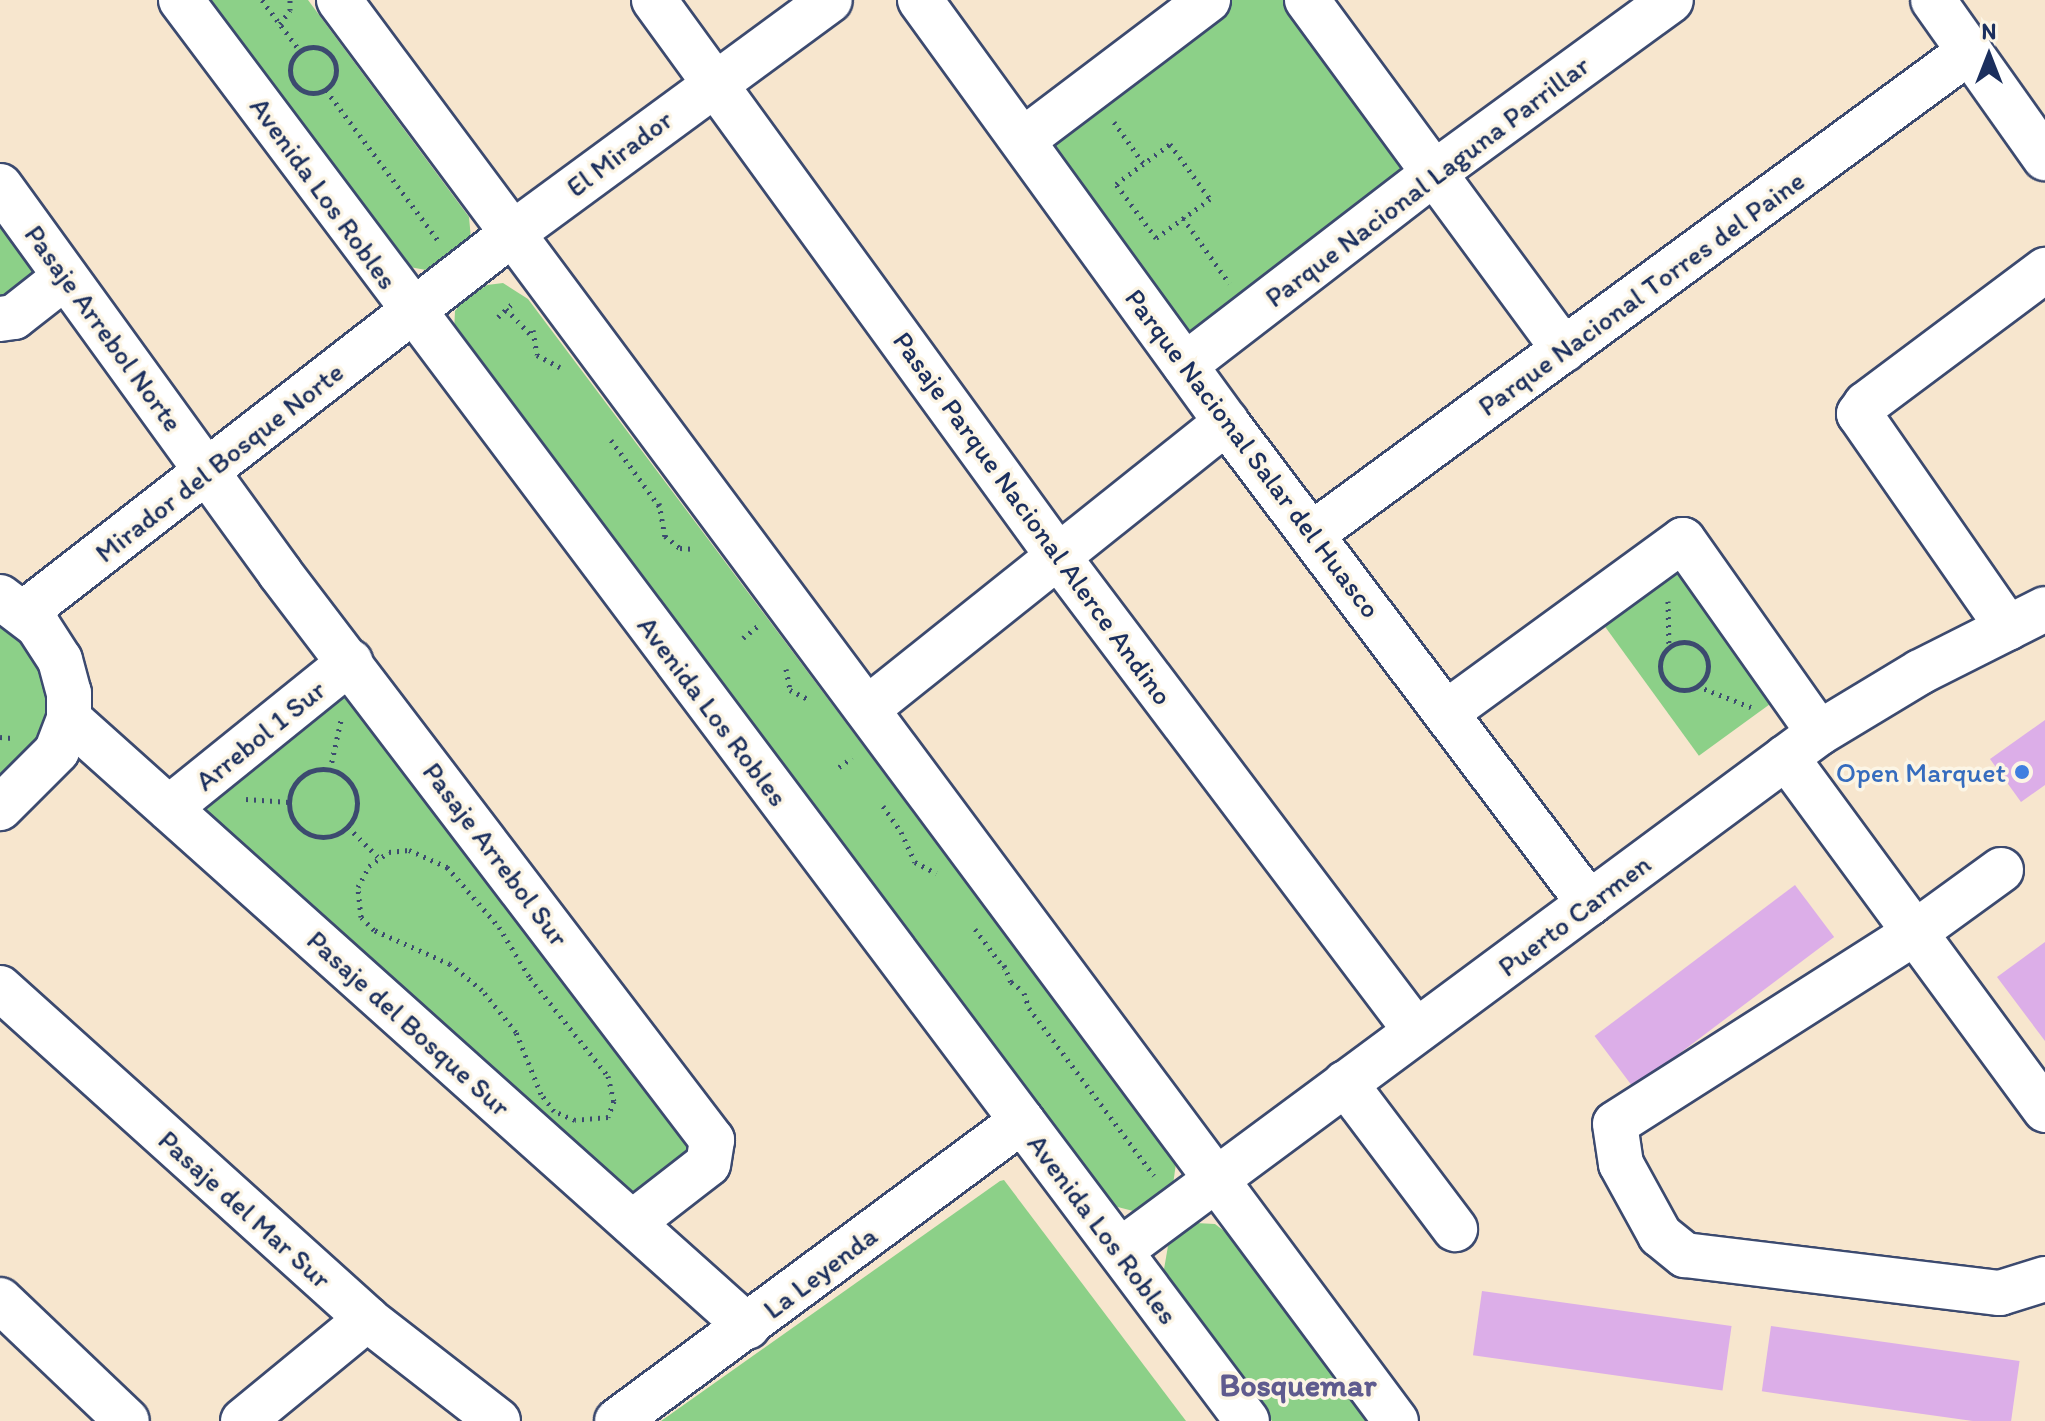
<!DOCTYPE html>
<style>
body{margin:0}
#map{position:relative;width:2045px;height:1421px;overflow:hidden;background:#f7e6ce;font-family:Itim,sans-serif}
div>[style]{position:absolute}
.green>*{inset:0;background:#8cd088;transform-origin:0 0}
.building>*{inset:0;background:#dcaee8;transform-origin:0 0}
.path>*{height:5px;margin-top:-2.5px;transform-origin:0;background:repeating-linear-gradient(90deg,#3c4a6f 0 2px,transparent 0 8px)}
.path>.ring{margin:-2.5px;padding:0;box-sizing:content-box;background:none;border:5px solid #3c4a6f;border-radius:50%}
.roads{filter:drop-shadow(2px 0 #3c4a6f) drop-shadow(-2px 0 #3c4a6f) drop-shadow(0 2px #3c4a6f) drop-shadow(0 -2px #3c4a6f)}
.minor>*{height:44px;margin:-22px;padding:0 22px;transform-origin:22px;border-radius:22px;background:#fff}
.dots>*{width:22px;height:22px;translate:-50% -50%;box-sizing:border-box;border:4px solid #fcf5e5;border-radius:50%}
span{translate:-50% -50%;white-space:nowrap;text-align:center;line-height:1.15;-webkit-text-stroke:7px #fcf5e5;paint-order:stroke}
.street-label{font-size:28px;color:#1b2f5e}
.shop-label{font-size:28px;color:#366cbe}
.right{translate:-100% -50%;text-align:right}
.quarter-label{font-size:32px;color:#5f5b8e;font-weight:700}
.north{position:absolute;left:1949px;top:16px;width:80px;height:80px;-webkit-text-stroke:6px #fcf5e5;paint-order:stroke;rotate:0deg;font-size:22px;font-weight:700;line-height:32px;text-align:center;color:#1b2f5e}
.north::after{content:'';display:block;margin:auto;width:28px;height:36px;background:#1b2f5e;clip-path:polygon(50% 0,100% 100%,50% 72%,0 100%)}
</style>
<div id="map">
<div class="green">
<div style="clip-path:polygon(205px 0,308px 0,469px 217px,471px 239px,437px 272px,404px 266px)"></div>
<div style="clip-path:polygon(1223px 0,1283px 0,1404px 169px,1190px 334px,1182px 330px,1051px 142px)"></div>
<div style="clip-path:polygon(0 207px,38px 262px,35px 278px,0 300px)"></div>
<div style="clip-path:polygon(503px 283px,528px 299px,1176px 1163px,1173px 1185px,1137px 1212px,1110px 1205px,454px 332px,455px 311px,463px 301px,487px 285px)"></div>
<div style="left:1675px;top:563px;width:170px;height:94px;rotate:54deg"></div>
<div style="clip-path:polygon(0 619px,42px 668px,50px 696px,50px 717px,40px 742px,0 782px)"></div>
<div style="clip-path:polygon(345px 690px,690px 1127px,694px 1156px,634px 1198px,197px 819px,195px 799px)"></div>
<div style="clip-path:polygon(1004px 1180px,1186px 1421px,661px 1421px,1000px 1181px)"></div>
<div style="clip-path:polygon(1196px 1223px,1215px 1224px,1241px 1244px,1368px 1421px,1272px 1421px,1163px 1275px,1168px 1246px)"></div>
</div>
<div class="building">
<div style="clip-path:polygon(2045px 720px,2045px 785px,2021px 802px,1990px 759px)"></div>
<div style="left:1795px;top:885px;width:65px;height:251px;rotate:53deg"></div>
<div style="clip-path:polygon(2045px 942px,2045px 1041px,1997px 977px)"></div>
<div style="left:1482px;top:1291px;width:252px;height:65px;rotate:8deg"></div>
<div style="left:1771px;top:1326px;width:251px;height:66px;rotate:8deg"></div>
</div>
<div class="path">
<div style="left:262px;top:0;width:64px;rotate:53.3deg"></div>
<div style="left:280px;top:24px;width:17px;rotate:-54deg"></div>
<div style="left:290px;top:10px;width:10px;rotate:-90deg"></div>
<div class="ring" style="left:290px;top:47px;width:41px;height:41px"></div>
<div style="left:326px;top:90px;width:187px;rotate:53.3deg"></div>
<div style="left:1114px;top:122px;width:50px;rotate:54.7deg"></div>
<div style="left:1170px;top:144px;width:68px;rotate:54deg"></div>
<div style="left:1210px;top:199px;width:67px;rotate:144.2deg"></div>
<div style="left:1156px;top:238px;width:67px;rotate:-126.5deg"></div>
<div style="left:1116px;top:184px;width:67px;rotate:-36.5deg"></div>
<div style="left:1183px;top:218px;width:80px;rotate:54.7deg"></div>
<div style="left:506px;top:309px;width:36px;rotate:46deg"></div>
<div style="left:498px;top:317px;width:22px;rotate:-43deg"></div>
<div style="left:533px;top:330px;width:25px;rotate:81deg"></div>
<div style="left:537px;top:355px;width:26px;rotate:28deg"></div>
<div style="left:611px;top:440px;width:82px;rotate:54deg"></div>
<div style="left:659px;top:503px;width:34px;rotate:80deg"></div>
<div style="left:665px;top:536px;width:19px;rotate:39deg"></div>
<div style="left:680px;top:548px;width:15px;rotate:4deg"></div>
<div style="left:1668px;top:601px;width:46px;rotate:88.8deg"></div>
<div style="left:743px;top:638px;width:19px;rotate:-39deg"></div>
<div class="ring" style="left:1660px;top:642px;width:43px;height:43px"></div>
<div style="left:786px;top:669px;width:21px;rotate:79deg"></div>
<div style="left:790px;top:690px;width:20px;rotate:27deg"></div>
<div style="left:1697px;top:686px;width:58px;rotate:21.3deg"></div>
<div style="left:0;top:737px;width:12px;rotate:5deg"></div>
<div style="left:839px;top:767px;width:16px;rotate:-35deg"></div>
<div class="ring" style="left:289px;top:769px;width:63px;height:63px"></div>
<div style="left:330px;top:770px;width:51px;rotate:-77.6deg"></div>
<div style="left:246px;top:799px;width:43px;rotate:4deg"></div>
<div style="left:883px;top:806px;width:32px;rotate:55deg"></div>
<div style="left:348px;top:827px;width:44px;rotate:45deg"></div>
<div style="left:901px;top:832px;width:33px;rotate:65deg"></div>
<div style="left:915px;top:862px;width:24px;rotate:28deg"></div>
<div style="left:409px;top:850px;width:42px;rotate:24.1deg"></div>
<div style="left:447px;top:867px;width:79px;rotate:49.1deg"></div>
<div style="left:499px;top:927px;width:60px;rotate:58.7deg"></div>
<div style="left:530px;top:978px;width:125px;rotate:51.5deg"></div>
<div style="left:608px;top:1076px;width:26px;rotate:77deg"></div>
<div style="left:614px;top:1101px;width:17px;rotate:111deg"></div>
<div style="left:608px;top:1117px;width:33px;rotate:175deg"></div>
<div style="left:575px;top:1120px;width:23px;rotate:-157deg"></div>
<div style="left:554px;top:1111px;width:21px;rotate:-127deg"></div>
<div style="left:541px;top:1094px;width:67px;rotate:-112deg"></div>
<div style="left:516px;top:1032px;width:54px;rotate:-129deg"></div>
<div style="left:482px;top:990px;width:41px;rotate:-140.9deg"></div>
<div style="left:450px;top:964px;width:83px;rotate:-155.9deg"></div>
<div style="left:374px;top:930px;width:18px;rotate:-135deg"></div>
<div style="left:361px;top:917px;width:30px;rotate:-96deg"></div>
<div style="left:358px;top:887px;width:24px;rotate:-62deg"></div>
<div style="left:369px;top:866px;width:24px;rotate:-35deg"></div>
<div style="left:389px;top:852px;width:20px;rotate:-6deg"></div>
<div style="left:975px;top:929px;width:49px;rotate:53.4deg"></div>
<div style="left:1004px;top:965px;width:18px;rotate:68deg"></div>
<div style="left:1011px;top:982px;width:15px;rotate:37deg"></div>
<div style="left:1024px;top:993px;width:16px;rotate:72deg"></div>
<div style="left:1029px;top:1008px;width:209px;rotate:53.3deg"></div>
</div>
<div class="roads">
<div class="minor">
<div style="left:181px;top:0;width:1776px;rotate:53.12deg"></div>
<div style="left:339px;top:0;width:1771px;rotate:53.36deg"></div>
<div style="left:654px;top:0;width:691px;rotate:54.01deg"></div>
<div style="left:1060px;top:559px;width:591px;rotate:52.98deg"></div>
<div style="left:920px;top:0;width:521px;rotate:54.05deg"></div>
<div style="left:1226px;top:422px;width:603px;rotate:52.96deg"></div>
<div style="left:1307px;top:0;width:434px;rotate:53.7deg"></div>
<div style="left:1933px;top:0;width:194px;rotate:54.7deg"></div>
<div style="left:1023px;top:140px;width:232px;rotate:-37.1deg"></div>
<div style="left:0;top:186px;width:478px;rotate:54.1deg"></div>
<div style="left:280px;top:573px;width:713px;rotate:52.7deg"></div>
<div style="left:712px;top:1140px;width:24px;rotate:99deg"></div>
<div style="left:708px;top:1164px;width:96px;rotate:142.2deg"></div>
<div style="left:0;top:319px;width:14px;rotate:-8deg"></div>
<div style="left:14px;top:317px;width:65px;rotate:-38.1deg"></div>
<div style="left:1185px;top:365px;width:314px;rotate:-37.6deg"></div>
<div style="left:1434px;top:173px;width:293px;rotate:-36.1deg"></div>
<div style="left:1312px;top:534px;width:816px;rotate:-36.28deg"></div>
<div style="left:0;top:597px;width:48px;rotate:37.3deg"></div>
<div style="left:38px;top:626px;width:40px;rotate:57.1deg"></div>
<div style="left:60px;top:660px;width:34px;rotate:75deg"></div>
<div style="left:69px;top:693px;width:26px;rotate:90deg"></div>
<div style="left:69px;top:719px;width:34px;rotate:111deg"></div>
<div style="left:57px;top:751px;width:81px;rotate:135deg"></div>
<div style="left:25px;top:612px;width:618px;rotate:-37.83deg"></div>
<div style="left:513px;top:233px;width:393px;rotate:-36.3deg"></div>
<div style="left:2008px;top:628px;width:261px;rotate:-124.8deg"></div>
<div style="left:1859px;top:414px;width:12px;rotate:-55deg"></div>
<div style="left:1866px;top:404px;width:224px;rotate:-36.8deg"></div>
<div style="left:867px;top:709px;width:460px;rotate:-38.6deg"></div>
<div style="left:1447px;top:712px;width:292px;rotate:-36.1deg"></div>
<div style="left:1683px;top:540px;width:236px;rotate:54.8deg"></div>
<div style="left:69px;top:719px;width:911px;rotate:41.84deg"></div>
<div style="left:1786px;top:757px;width:438px;rotate:53.7deg"></div>
<div style="left:169px;top:808px;width:233px;rotate:-38.9deg"></div>
<div style="left:2001px;top:870px;width:109px;rotate:144deg"></div>
<div style="left:1913px;top:934px;width:353px;rotate:147.5deg"></div>
<div style="left:1615px;top:1124px;width:40px;rotate:81.5deg"></div>
<div style="left:1621px;top:1164px;width:81px;rotate:61.2deg"></div>
<div style="left:1660px;top:1235px;width:32px;rotate:39deg"></div>
<div style="left:1685px;top:1255px;width:317px;rotate:6.9deg"></div>
<div style="left:2000px;top:1293px;width:47px;rotate:-17.3deg"></div>
<div style="left:0;top:988px;width:494px;rotate:42deg"></div>
<div style="left:367px;top:1319px;width:166px;rotate:37.9deg"></div>
<div style="left:1345px;top:1083px;width:183px;rotate:53deg"></div>
<div style="left:1121px;top:1250px;width:869px;rotate:-36.53deg"></div>
<div style="left:1819px;top:733px;width:118px;rotate:-31.1deg"></div>
<div style="left:1920px;top:672px;width:140px;rotate:-26.7deg"></div>
<div style="left:0;top:1300px;width:175px;rotate:43.6deg"></div>
<div style="left:243px;top:1421px;width:161px;rotate:-39.4deg"></div>
<div style="left:617px;top:1421px;width:504px;rotate:-36.53deg"></div>
</div>
</div>
<div class="dots">
<div style="left:2022px;top:772px;background:#3f7fe0"></div>
</div>
<div class="street-label">
<span style="left:619px;top:153px;rotate:-37deg">El Mirador</span>
<span style="left:1427px;top:181px;rotate:-37deg">Parque Nacional Laguna Parrillar</span>
<span style="left:324px;top:193px;rotate:54deg">Avenida Los Robles</span>
<span style="left:1641px;top:293px;rotate:-36deg">Parque Nacional Torres del Paine</span>
<span style="left:104px;top:328px;rotate:54deg">Pasaje Arrebol Norte</span>
<span style="left:1253px;top:453px;rotate:53deg">Parque Nacional Salar del Huasco</span>
<span style="left:219px;top:462px;rotate:-38deg">Mirador del Bosque Norte</span>
<span style="left:1033px;top:518px;rotate:54deg">Pasaje Parque Nacional Alerce Andino</span>
<span style="left:713px;top:711px;rotate:53deg">Avenida Los Robles</span>
<span style="left:260px;top:735px;rotate:-39deg">Arrebol 1 Sur</span>
<span style="left:496px;top:854px;rotate:53deg">Pasaje Arrebol Sur</span>
<span style="left:1574px;top:915px;rotate:-37deg">Puerto Carmen</span>
<span style="left:409px;top:1023px;rotate:42deg">Pasaje del Bosque Sur</span>
<span style="left:245px;top:1209px;rotate:42deg">Pasaje del Mar Sur</span>
<span style="left:1103px;top:1229px;rotate:53deg">Avenida Los Robles</span>
<span style="left:820px;top:1272px;rotate:-37deg">La Leyenda</span>
</div>
<div class="shop-label">
<span class="right" style="left:2006px;top:772px">Open Marquet</span>
</div>
<div class="quarter-label">
<span style="left:1298px;top:1385px">Bosquemar</span>
</div>
<div class="north">N</div>
</div>
